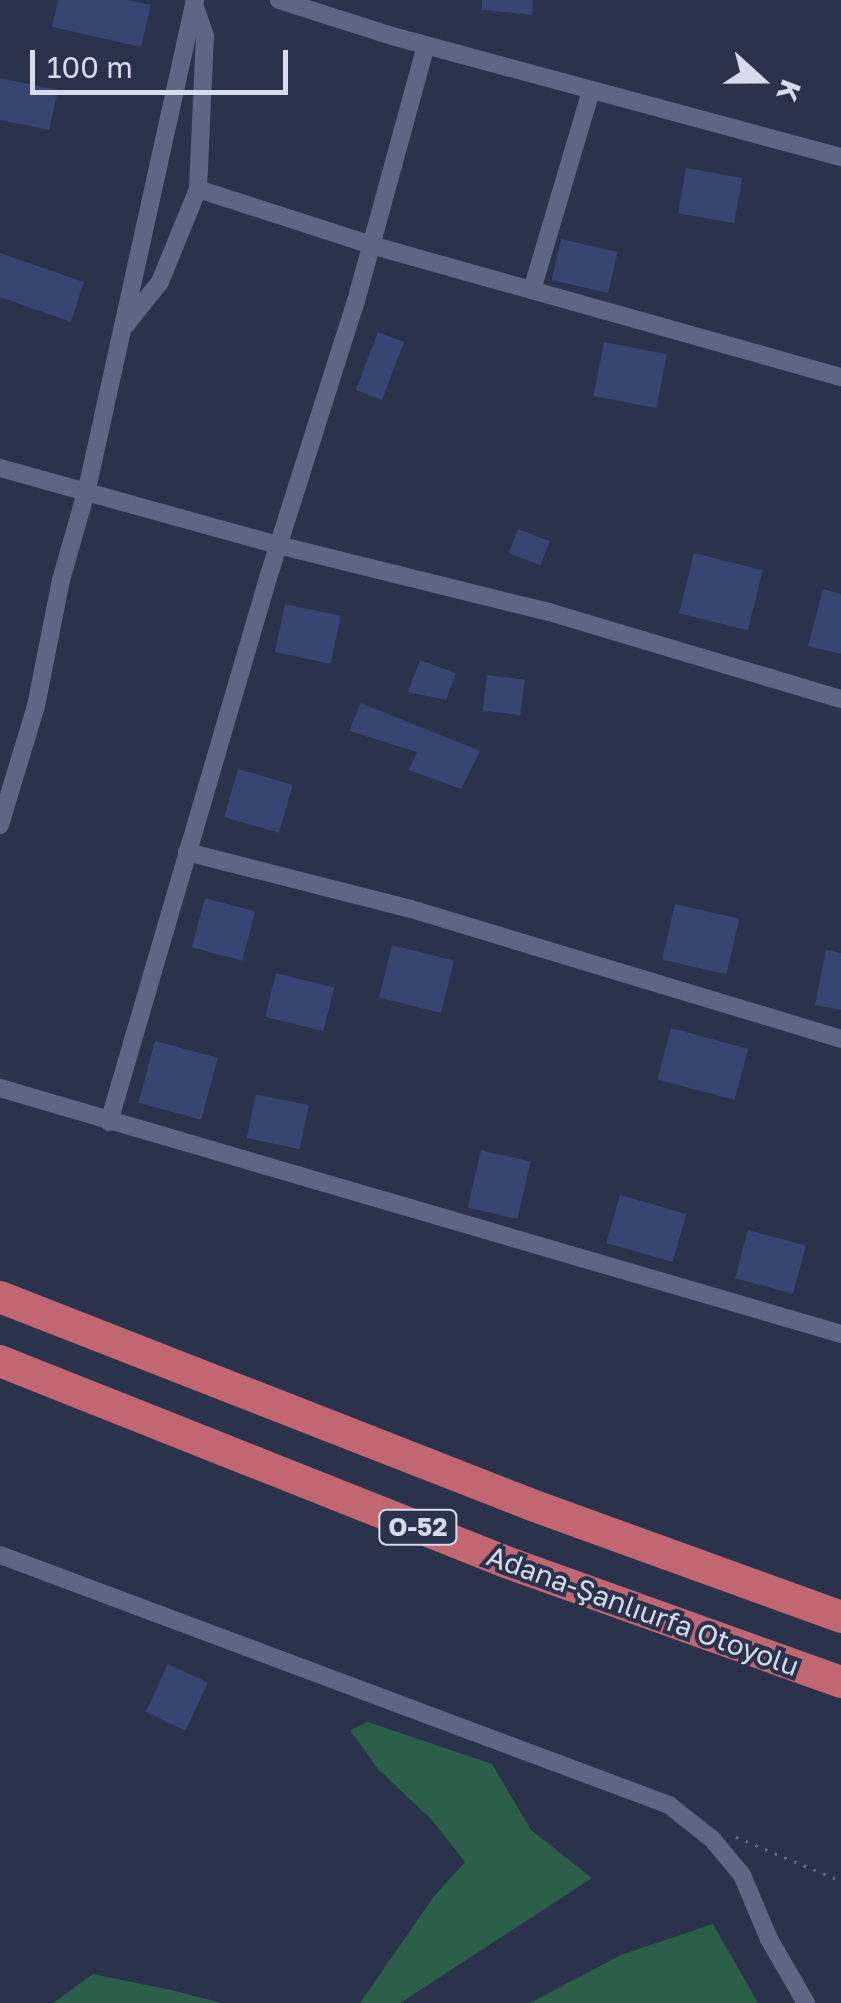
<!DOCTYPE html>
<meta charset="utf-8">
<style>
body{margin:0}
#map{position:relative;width:841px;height:2003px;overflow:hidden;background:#2a324c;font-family:"Golos Text",sans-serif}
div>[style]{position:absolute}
.green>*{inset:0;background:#2c5f4a}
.building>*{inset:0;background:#384471;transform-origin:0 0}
.path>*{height:2.5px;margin-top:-1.25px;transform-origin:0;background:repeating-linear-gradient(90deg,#636a81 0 2.5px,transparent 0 10.5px)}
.minor>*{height:18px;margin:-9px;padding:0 9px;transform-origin:9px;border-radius:9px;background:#5d6683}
.motorway>*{height:32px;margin:-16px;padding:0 16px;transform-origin:16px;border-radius:16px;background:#c26672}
span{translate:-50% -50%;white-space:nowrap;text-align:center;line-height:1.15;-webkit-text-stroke:8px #2a324c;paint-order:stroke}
.shield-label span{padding:2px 8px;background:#2a324c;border:2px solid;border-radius:8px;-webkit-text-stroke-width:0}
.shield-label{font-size:25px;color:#d6dced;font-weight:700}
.street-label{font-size:28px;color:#d6dced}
.north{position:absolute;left:711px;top:30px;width:100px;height:100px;-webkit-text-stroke:8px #2a324c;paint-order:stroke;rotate:111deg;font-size:28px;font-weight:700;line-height:40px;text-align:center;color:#d6dced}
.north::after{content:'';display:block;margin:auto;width:35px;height:45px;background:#d6dced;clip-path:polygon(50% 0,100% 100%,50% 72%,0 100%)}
.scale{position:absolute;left:30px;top:50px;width:258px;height:45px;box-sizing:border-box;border:5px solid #d6dced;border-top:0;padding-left:12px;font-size:30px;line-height:35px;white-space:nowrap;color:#d6dced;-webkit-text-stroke:8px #2a324c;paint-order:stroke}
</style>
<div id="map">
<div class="green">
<div style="clip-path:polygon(368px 1722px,492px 1764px,531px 1830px,592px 1878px,400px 2003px,360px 2003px,435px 1895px,465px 1862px,431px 1819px,378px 1769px,350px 1730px)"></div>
<div style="clip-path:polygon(713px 1924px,758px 2003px,530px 2003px,621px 1955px)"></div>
<div style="clip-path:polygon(93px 1974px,171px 1990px,222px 2003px,53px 2003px)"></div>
</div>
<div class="building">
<div style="clip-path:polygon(58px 0,130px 0,151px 5px,141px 47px,52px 27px)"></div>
<div style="clip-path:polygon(482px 0,533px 0,532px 15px,482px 10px)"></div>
<div style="clip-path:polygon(0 78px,58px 90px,49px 130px,0 120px)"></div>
<div style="left:686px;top:168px;width:57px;height:46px;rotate:10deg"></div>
<div style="left:561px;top:239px;width:58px;height:42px;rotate:13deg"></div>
<div style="clip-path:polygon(0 253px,84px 282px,71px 322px,0 297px)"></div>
<div style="left:378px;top:332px;width:28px;height:62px;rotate:21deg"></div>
<div style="left:604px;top:342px;width:64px;height:55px;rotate:11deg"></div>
<div style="left:518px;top:529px;width:34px;height:26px;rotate:21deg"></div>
<div style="left:694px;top:553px;width:71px;height:62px;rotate:14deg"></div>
<div style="clip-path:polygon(823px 589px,841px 594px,841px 654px,808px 646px)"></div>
<div style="left:285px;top:604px;width:57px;height:49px;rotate:12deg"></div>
<div style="clip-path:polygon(420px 660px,456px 673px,446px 700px,408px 692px)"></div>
<div style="left:487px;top:675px;width:38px;height:36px;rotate:7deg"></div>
<div style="clip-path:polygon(361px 703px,480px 751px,461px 789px,409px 770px,417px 752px,349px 731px)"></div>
<div style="left:238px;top:769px;width:57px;height:50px;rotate:16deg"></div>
<div style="left:205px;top:898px;width:52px;height:51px;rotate:15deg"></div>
<div style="left:675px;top:904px;width:66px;height:57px;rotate:13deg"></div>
<div style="left:392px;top:945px;width:64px;height:54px;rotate:14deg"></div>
<div style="clip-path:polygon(826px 950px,841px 953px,841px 1010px,815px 1005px)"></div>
<div style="left:276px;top:973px;width:60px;height:45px;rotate:14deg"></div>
<div style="left:671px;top:1028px;width:80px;height:53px;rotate:15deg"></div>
<div style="left:155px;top:1041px;width:65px;height:64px;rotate:15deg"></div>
<div style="left:256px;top:1094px;width:54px;height:45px;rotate:12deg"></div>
<div style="left:481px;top:1150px;width:51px;height:59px;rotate:13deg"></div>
<div style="left:620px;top:1195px;width:69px;height:50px;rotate:16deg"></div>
<div style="left:748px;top:1230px;width:60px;height:50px;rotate:15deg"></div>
<div style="left:168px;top:1664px;width:44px;height:53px;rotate:25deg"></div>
</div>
<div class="path">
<div style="left:736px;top:1837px;width:114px;rotate:22.7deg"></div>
</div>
<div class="minor">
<div style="left:279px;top:0;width:119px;rotate:17.7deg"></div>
<div style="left:392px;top:36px;width:465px;rotate:15.1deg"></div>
<div style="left:198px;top:189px;width:182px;rotate:17.9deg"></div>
<div style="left:371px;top:245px;width:488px;rotate:15.7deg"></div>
<div style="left:532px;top:290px;width:208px;rotate:-73.5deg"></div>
<div style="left:125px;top:326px;width:56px;rotate:-51.5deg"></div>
<div style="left:160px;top:282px;width:100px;rotate:-67.8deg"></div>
<div style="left:198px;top:189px;width:153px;rotate:-87.4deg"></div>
<div style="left:205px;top:36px;width:34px;rotate:-109deg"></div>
<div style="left:0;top:468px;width:288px;rotate:15.5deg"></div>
<div style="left:278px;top:545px;width:279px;rotate:13.9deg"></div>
<div style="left:549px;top:612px;width:305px;rotate:16.6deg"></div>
<div style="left:0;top:825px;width:124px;rotate:-73.2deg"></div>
<div style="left:36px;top:706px;width:128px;rotate:-78.8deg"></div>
<div style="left:61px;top:580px;width:95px;rotate:-74.1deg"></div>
<div style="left:87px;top:489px;width:501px;rotate:-77.55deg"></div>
<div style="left:187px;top:852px;width:231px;rotate:14.3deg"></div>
<div style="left:411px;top:909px;width:449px;rotate:16.8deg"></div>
<div style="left:0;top:1088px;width:876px;rotate:16.3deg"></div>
<div style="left:109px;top:1122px;width:567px;rotate:-73.71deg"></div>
<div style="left:268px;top:578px;width:291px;rotate:-72.4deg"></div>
<div style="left:356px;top:301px;width:265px;rotate:-74.7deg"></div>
<div style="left:0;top:1555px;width:714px;rotate:20.49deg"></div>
<div style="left:669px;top:1805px;width:55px;rotate:38.3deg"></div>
<div style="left:712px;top:1839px;width:47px;rotate:50.2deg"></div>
<div style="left:742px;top:1875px;width:69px;rotate:67.1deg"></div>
<div style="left:769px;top:1939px;width:74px;rotate:60deg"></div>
</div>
<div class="motorway">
<div style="left:0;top:1297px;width:571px;rotate:21.35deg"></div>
<div style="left:532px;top:1505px;width:329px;rotate:19.9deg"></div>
<div style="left:0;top:1361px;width:544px;rotate:21.66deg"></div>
<div style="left:506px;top:1562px;width:356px;rotate:19.7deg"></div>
</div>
<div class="shield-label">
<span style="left:418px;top:1527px">O-52</span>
</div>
<div class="street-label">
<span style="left:643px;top:1611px;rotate:20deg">Adana-Şanlıurfa Otoyolu</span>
</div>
<div class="north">K</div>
<div class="scale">100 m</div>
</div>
